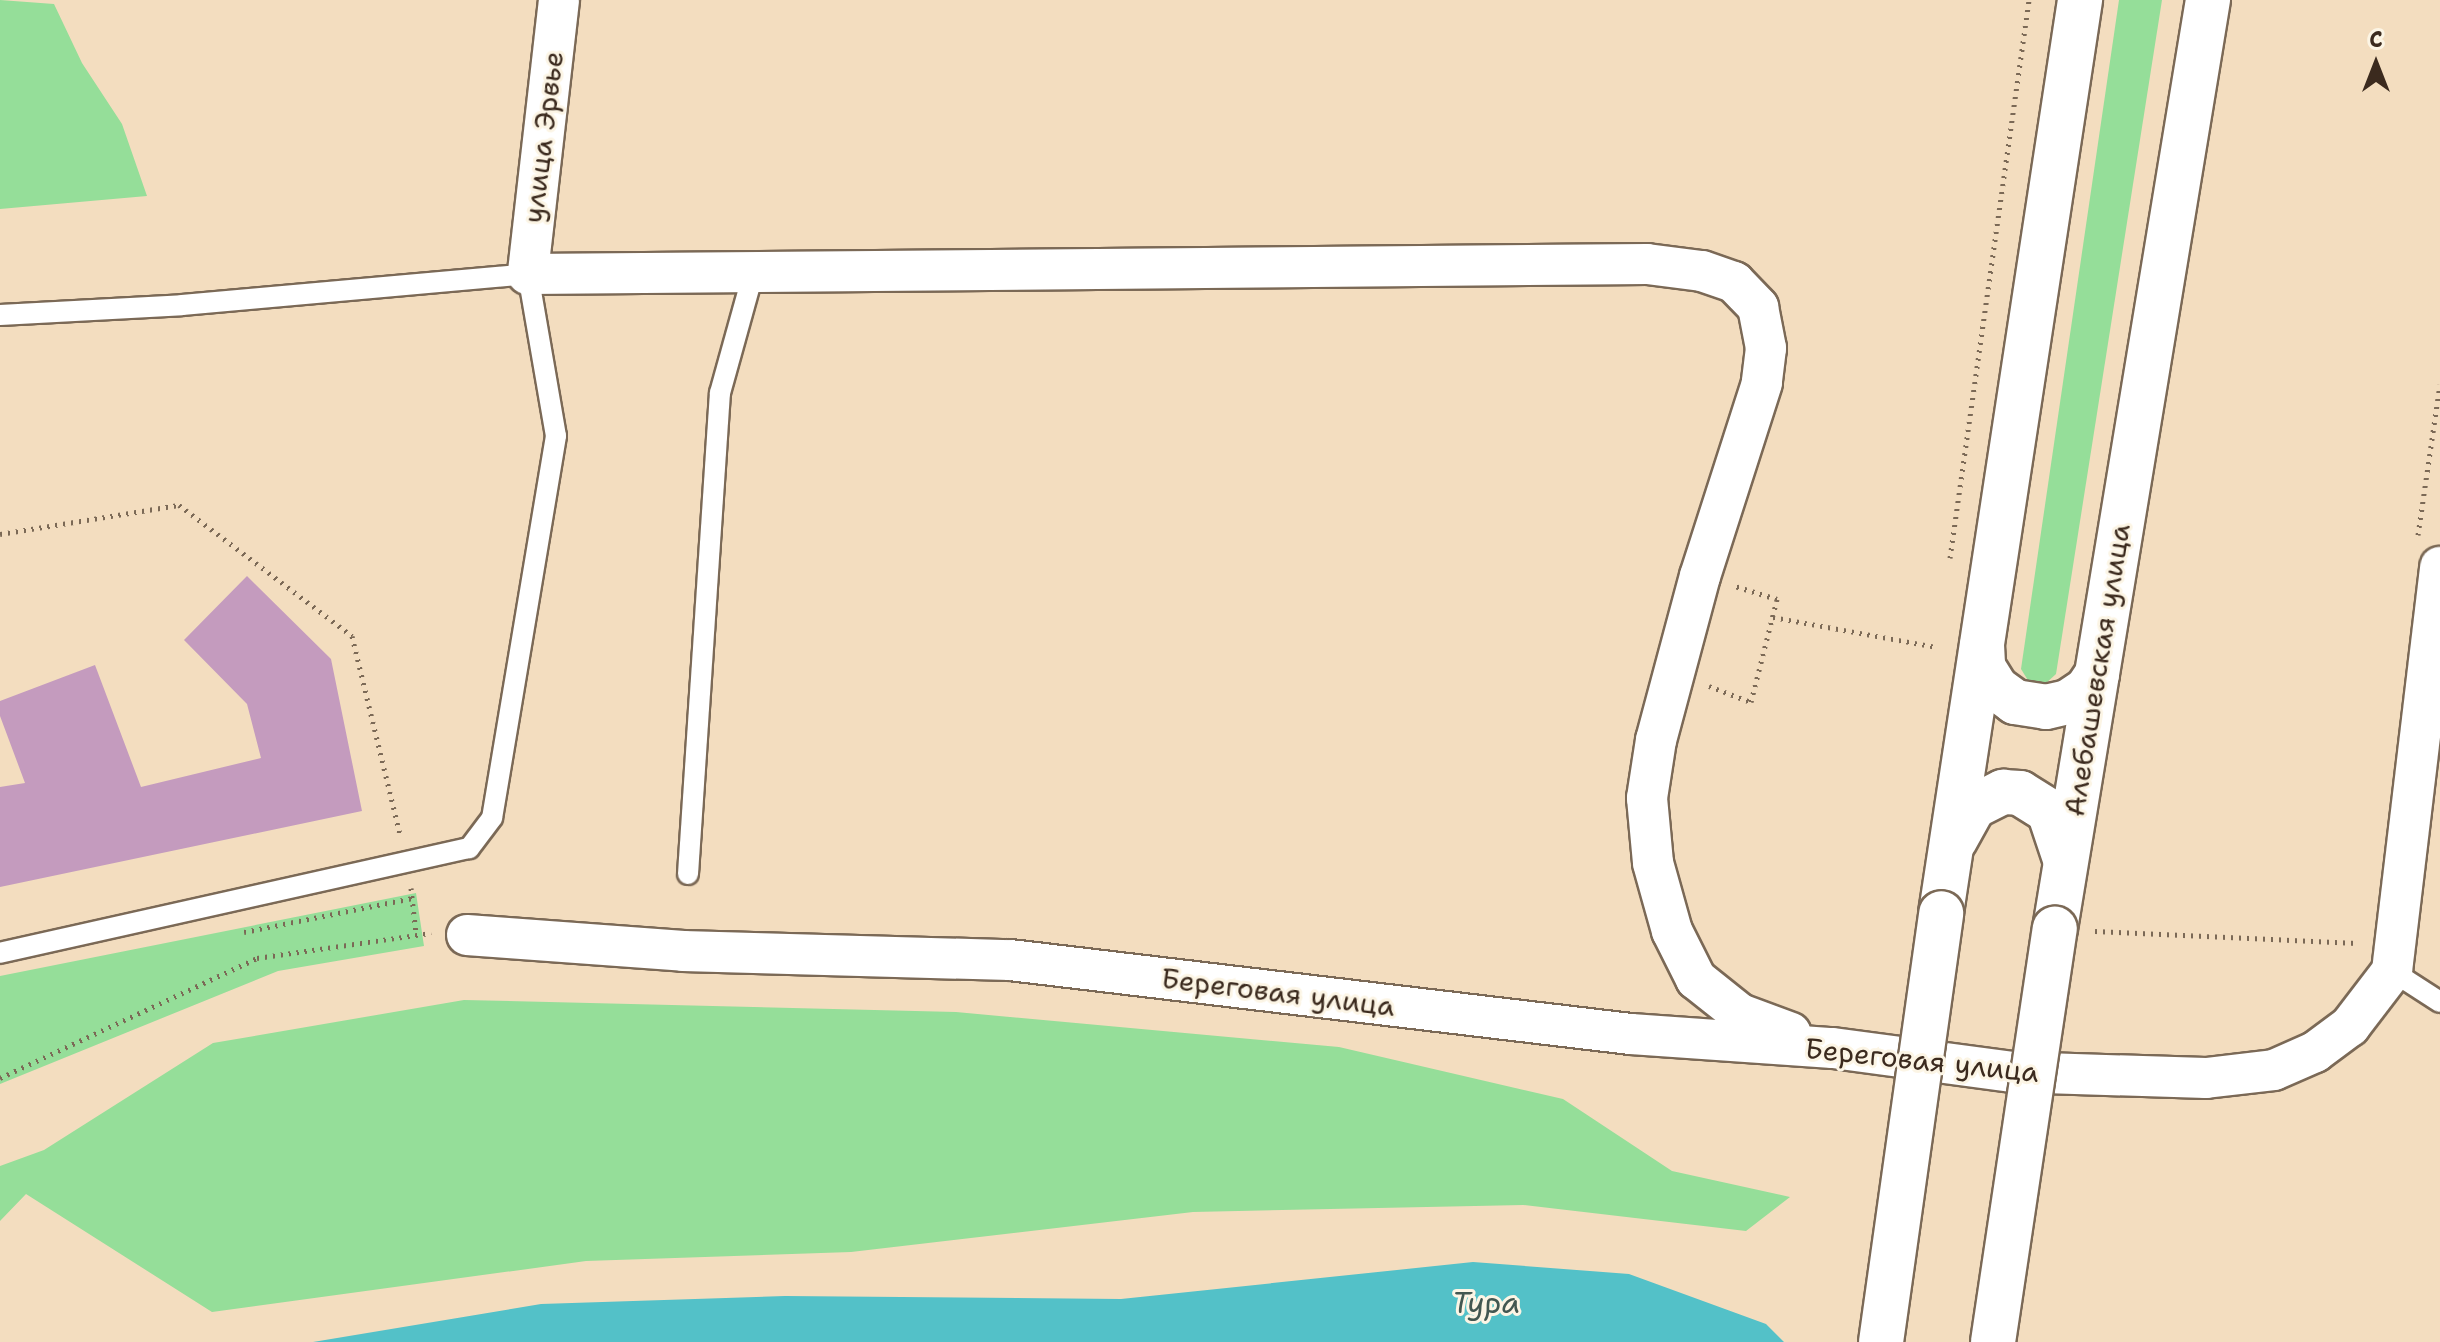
<!DOCTYPE html>
<meta charset="utf-8">
<style>
body{margin:0}
#map{position:relative;width:2440px;height:1342px;overflow:hidden;background:#f3ddbf;font-family:"Shantell Sans",sans-serif}
div>[style]{position:absolute}
.green>*{inset:0;background:#95de99}
.water>*{inset:0;background:#53c1c8}
.building>*{inset:0;background:#c49bbe}
.path>*{height:5px;margin-top:-2.5px;transform-origin:0;background:repeating-linear-gradient(90deg,#7b6956 0 2px,transparent 0 8px)}
.roads{filter:drop-shadow(2px 0 #7b6956) drop-shadow(-2px 0 #7b6956) drop-shadow(0 2px #7b6956) drop-shadow(0 -2px #7b6956)}
.lane>*{height:20px;margin:-10px;padding:0 10px;transform-origin:10px;border-radius:10px;background:#fff}
.street>*{height:40px;margin:-20px;padding:0 20px;transform-origin:20px;border-radius:20px;background:#fff}
.primary>*{height:44px;margin:-22px;padding:0 22px;transform-origin:22px;border-radius:22px;background:#fff}
.bridges{filter:drop-shadow(2px 0 #7b6956) drop-shadow(-2px 0 #7b6956) drop-shadow(0 2px #7b6956) drop-shadow(0 -2px #7b6956)}
.primary-bridge>*{height:44px;margin:-22px;padding:0 22px;transform-origin:22px;border-radius:22px;background:#fff}
span{translate:-50% -50%;white-space:nowrap;text-align:center;line-height:1.15;-webkit-text-stroke:6px #fcf5e5;paint-order:stroke}
.street-label{font-size:28px;color:#3b2a1e}
.water-label{font-size:30px;color:#425751;font-style:italic}
.north{position:absolute;left:2336px;top:24px;width:80px;height:80px;-webkit-text-stroke:6px #fcf5e5;paint-order:stroke;rotate:0deg;font-size:22px;font-weight:700;line-height:32px;text-align:center;color:#3b2a1e}
.north::after{content:'';display:block;margin:auto;width:28px;height:36px;background:#3b2a1e;clip-path:polygon(50% 0,100% 100%,50% 72%,0 100%)}
</style>
<div id="map">
<div class="green">
<div style="clip-path:polygon(0 0,54px 4px,82px 63px,122px 124px,147px 196px,0 209px)"></div>
<div style="clip-path:polygon(2119px 0,2162px 0,2056px 674px,2044px 685px,2029px 682px,2021px 669px)"></div>
<div style="clip-path:polygon(416px 893px,424px 946px,278px 971px,0 1084px,0 976px)"></div>
<div style="clip-path:polygon(464px 1000px,956px 1012px,1339px 1047px,1563px 1099px,1672px 1171px,1790px 1197px,1746px 1231px,1523px 1205px,1193px 1212px,851px 1252px,586px 1261px,212px 1312px,26px 1194px,0 1221px,0 1166px,44px 1150px,213px 1043px)"></div>
</div>
<div class="water">
<div style="clip-path:polygon(1473px 1262px,1629px 1274px,1766px 1324px,1784px 1342px,313px 1342px,541px 1304px,785px 1296px,1121px 1299px)"></div>
</div>
<div class="building">
<div style="clip-path:polygon(247px 576px,331px 659px,362px 811px,0 887px,0 787px,25px 783px,0 716px,0 701px,95px 665px,141px 787px,261px 758px,247px 704px,184px 640px)"></div>
</div>
<div class="path">
<div style="left:0;top:534px;width:181px;rotate:-9.2deg"></div>
<div style="left:179px;top:505px;width:217px;rotate:37.1deg"></div>
<div style="left:352px;top:636px;width:205px;rotate:76.4deg"></div>
<div style="left:2418px;top:535px;width:152px;rotate:-81.7deg"></div>
<div style="left:1950px;top:558px;width:564px;rotate:-81.94deg"></div>
<div style="left:1773px;top:617px;width:167px;rotate:10.4deg"></div>
<div style="left:1709px;top:686px;width:45px;rotate:20.9deg"></div>
<div style="left:1751px;top:702px;width:106px;rotate:-75.8deg"></div>
<div style="left:1777px;top:599px;width:44px;rotate:-162.8deg"></div>
<div style="left:411px;top:888px;width:45px;rotate:83.7deg"></div>
<div style="left:2095px;top:931px;width:262px;rotate:2.6deg"></div>
<div style="left:244px;top:932px;width:172px;rotate:-11.4deg"></div>
<div style="left:0;top:1078px;width:284px;rotate:-25deg"></div>
<div style="left:257px;top:958px;width:176px;rotate:-8.2deg"></div>
</div>
<div class="roads">
<div class="lane">
<div style="left:0;top:315px;width:182px;rotate:-3.1deg"></div>
<div style="left:182px;top:305px;width:347px;rotate:-5.1deg"></div>
<div style="left:528px;top:274px;width:164px;rotate:80.2deg"></div>
<div style="left:556px;top:436px;width:387px;rotate:99.5deg"></div>
<div style="left:492px;top:818px;width:38px;rotate:127deg"></div>
<div style="left:469px;top:848px;width:481px;rotate:167.4deg"></div>
<div style="left:688px;top:874px;width:482px;rotate:-86.2deg"></div>
<div style="left:720px;top:393px;width:123px;rotate:-74.5deg"></div>
<div style="left:2392px;top:971px;width:57px;rotate:32.9deg"></div>
</div>
<div class="street">
<div style="left:559px;top:0;width:276px;rotate:96.5deg"></div>
<div style="left:528px;top:274px;width:1119px;rotate:-0.51deg"></div>
<div style="left:1647px;top:264px;width:55px;rotate:7.3deg"></div>
<div style="left:1702px;top:271px;width:34px;rotate:19deg"></div>
<div style="left:1734px;top:282px;width:35px;rotate:46deg"></div>
<div style="left:1758px;top:307px;width:42px;rotate:79deg"></div>
<div style="left:1766px;top:348px;width:35px;rotate:97deg"></div>
<div style="left:1762px;top:383px;width:203px;rotate:107.8deg"></div>
<div style="left:1700px;top:576px;width:170px;rotate:105deg"></div>
<div style="left:1656px;top:740px;width:59px;rotate:98.8deg"></div>
<div style="left:1647px;top:798px;width:65px;rotate:84.7deg"></div>
<div style="left:1653px;top:863px;width:71px;rotate:74.4deg"></div>
<div style="left:1672px;top:931px;width:54px;rotate:63.4deg"></div>
<div style="left:1696px;top:979px;width:56px;rotate:38.5deg"></div>
<div style="left:1740px;top:1014px;width:54px;rotate:20.4deg"></div>
<div style="left:467px;top:935px;width:217px;rotate:4.2deg"></div>
<div style="left:683px;top:951px;width:327px;rotate:1.6deg"></div>
<div style="left:1010px;top:960px;width:625px;rotate:6.8deg"></div>
<div style="left:1631px;top:1034px;width:202px;rotate:4deg"></div>
<div style="left:1833px;top:1048px;width:182px;rotate:7.6deg"></div>
<div style="left:2013px;top:1072px;width:193px;rotate:1.8deg"></div>
<div style="left:2206px;top:1078px;width:68px;rotate:-6.7deg"></div>
<div style="left:2274px;top:1070px;width:45px;rotate:-23.7deg"></div>
<div style="left:2315px;top:1052px;width:44px;rotate:-36.6deg"></div>
<div style="left:2350px;top:1026px;width:69px;rotate:-52.6deg"></div>
<div style="left:2392px;top:971px;width:407px;rotate:-83.2deg"></div>
</div>
<div class="primary">
<div style="left:1982px;top:645px;width:22px;rotate:87deg"></div>
<div style="left:1983px;top:667px;width:25px;rotate:58deg"></div>
<div style="left:1996px;top:688px;width:24px;rotate:36deg"></div>
<div style="left:2015px;top:702px;width:31px;rotate:9deg"></div>
<div style="left:2046px;top:707px;width:23px;rotate:-13deg"></div>
<div style="left:2068px;top:702px;width:23px;rotate:-34deg"></div>
<div style="left:2087px;top:689px;width:18px;rotate:-56deg"></div>
<div style="left:1955px;top:840px;width:38px;rotate:-61deg"></div>
<div style="left:1973px;top:807px;width:34px;rotate:-27deg"></div>
<div style="left:2003px;top:792px;width:17px;rotate:3deg"></div>
<div style="left:2020px;top:793px;width:34px;rotate:32deg"></div>
<div style="left:2049px;top:811px;width:51px;rotate:71.6deg"></div>
<div style="left:1941px;top:913px;width:924px;rotate:-81.34deg"></div>
<div style="left:2055px;top:929px;width:942px;rotate:-80.65deg"></div>
</div>
</div>
<div class="bridges">
<div class="primary-bridge">
<div style="left:1881px;top:1342px;width:433px;rotate:-82deg"></div>
<div style="left:1993px;top:1342px;width:418px;rotate:-81.5deg"></div>
</div>
</div>
<div class="street-label">
<span style="left:543px;top:137px;rotate:-83deg">улица Эрвье</span>
<span style="left:2097px;top:670px;rotate:-81deg">Алебашевская улица</span>
<span style="left:1278px;top:992px;rotate:7deg">Береговая улица</span>
<span style="left:1922px;top:1060px;rotate:6deg">Береговая улица</span>
</div>
<div class="water-label">
<span style="left:1486px;top:1303px">Тура</span>
</div>
<div class="north">С</div>
</div>
